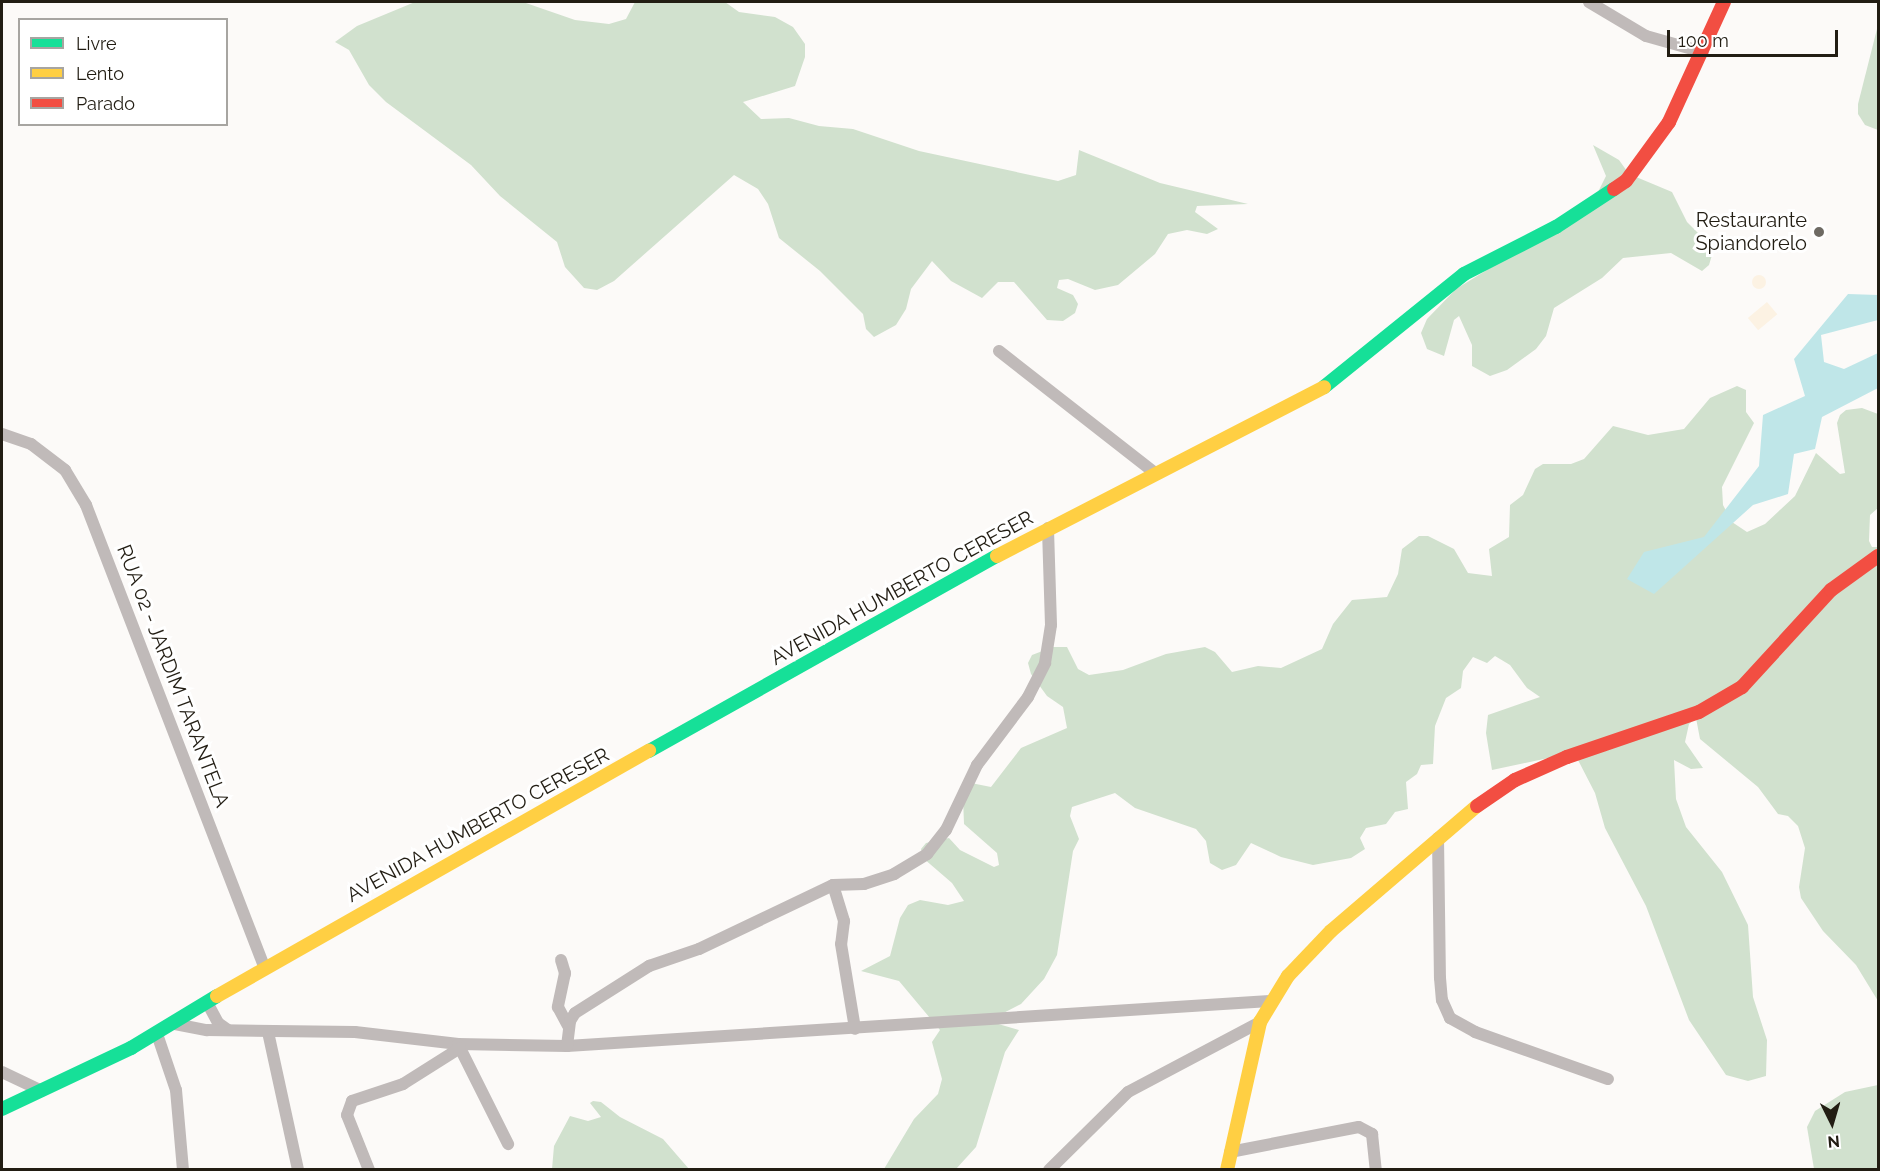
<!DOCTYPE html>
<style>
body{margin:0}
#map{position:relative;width:1880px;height:1171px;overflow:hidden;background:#fcfaf8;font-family:Raleway,sans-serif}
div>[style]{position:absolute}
.built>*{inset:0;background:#fcf2e3;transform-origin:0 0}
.round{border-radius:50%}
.forest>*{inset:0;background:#d1e1ce}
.water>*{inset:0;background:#bfe6e8}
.street>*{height:12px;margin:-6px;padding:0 6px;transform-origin:6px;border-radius:6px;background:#c0bab9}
.fast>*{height:14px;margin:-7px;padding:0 7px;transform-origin:7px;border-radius:7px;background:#16e098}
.slow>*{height:14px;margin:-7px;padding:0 7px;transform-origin:7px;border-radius:7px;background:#ffcf43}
.jam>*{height:14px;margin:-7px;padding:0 7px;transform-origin:7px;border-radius:7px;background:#f24e42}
.dots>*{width:16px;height:16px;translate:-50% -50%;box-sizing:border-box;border:3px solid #fff;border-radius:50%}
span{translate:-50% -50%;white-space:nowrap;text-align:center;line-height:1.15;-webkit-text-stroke:6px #fff;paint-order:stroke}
.poi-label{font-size:20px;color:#221d13}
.right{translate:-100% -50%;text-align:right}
.street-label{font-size:20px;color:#221d13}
.frame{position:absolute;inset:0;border:3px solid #221d13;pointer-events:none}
.legend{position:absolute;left:18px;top:18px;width:210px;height:108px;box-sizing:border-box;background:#fff;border:2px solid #a7a5a1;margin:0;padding:8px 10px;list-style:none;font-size:18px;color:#221d13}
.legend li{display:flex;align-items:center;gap:12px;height:30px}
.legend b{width:30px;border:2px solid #a7a5a1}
.north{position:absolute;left:1802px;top:1093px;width:60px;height:60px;-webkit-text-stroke:4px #fff;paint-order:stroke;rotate:175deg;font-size:16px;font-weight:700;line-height:24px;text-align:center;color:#221d13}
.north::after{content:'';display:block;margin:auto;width:21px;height:27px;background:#221d13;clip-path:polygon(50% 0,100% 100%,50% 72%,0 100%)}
.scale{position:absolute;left:1667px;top:30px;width:171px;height:27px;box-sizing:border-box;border:3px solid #221d13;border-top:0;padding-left:8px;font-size:18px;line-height:21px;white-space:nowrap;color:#221d13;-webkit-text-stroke:4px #fff;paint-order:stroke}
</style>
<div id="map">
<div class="built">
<div class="round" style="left:1752px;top:275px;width:14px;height:14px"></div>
<div style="left:1767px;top:302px;width:16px;height:25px;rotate:50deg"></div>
</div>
<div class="forest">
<div style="clip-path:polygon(415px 2px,523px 2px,575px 20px,609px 24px,626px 19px,635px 2px,725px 2px,739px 12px,775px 17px,793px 27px,805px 44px,805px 57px,795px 86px,743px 102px,761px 119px,789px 118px,819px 126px,853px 129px,919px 151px,1058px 181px,1076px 175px,1079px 150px,1160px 183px,1248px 204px,1197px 206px,1195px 212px,1218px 229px,1207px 234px,1187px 230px,1168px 234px,1155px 254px,1118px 285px,1095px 290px,1068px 279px,1059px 280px,1057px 288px,1073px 295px,1078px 304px,1075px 313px,1063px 321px,1047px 320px,1014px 282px,998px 282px,982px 298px,951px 281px,932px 261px,911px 289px,906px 309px,896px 325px,874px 337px,866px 329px,863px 314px,820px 271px,779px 238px,768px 204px,758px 189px,734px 175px,614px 281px,597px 290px,584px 288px,565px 267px,557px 242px,500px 196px,471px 165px,386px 102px,369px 85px,349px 50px,335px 42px,357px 26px)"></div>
<div style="clip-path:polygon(1878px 25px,1878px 130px,1865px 125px,1858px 114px,1858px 104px)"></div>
<div style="clip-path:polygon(1593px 145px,1619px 160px,1629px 174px,1672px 192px,1687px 222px,1709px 244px,1712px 255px,1709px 265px,1702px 271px,1671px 253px,1623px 258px,1602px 278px,1554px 308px,1546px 336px,1536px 349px,1507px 370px,1490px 376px,1472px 366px,1472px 345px,1459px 316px,1454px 320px,1444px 356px,1427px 349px,1421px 333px,1427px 319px,1456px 289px,1591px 206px,1606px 176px)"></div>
<div style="clip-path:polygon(1737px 386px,1746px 390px,1746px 412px,1754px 423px,1722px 487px,1723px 505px,1732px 522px,1747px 532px,1765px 524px,1795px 496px,1816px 453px,1840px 474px,1845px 473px,1837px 423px,1840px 415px,1846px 410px,1862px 408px,1878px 414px,1878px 508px,1870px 515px,1869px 541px,1872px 547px,1878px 547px,1878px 1001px,1856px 965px,1823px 931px,1801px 898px,1799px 887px,1805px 848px,1798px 826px,1788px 816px,1778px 814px,1758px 787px,1700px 739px,1696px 718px,1689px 724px,1685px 742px,1703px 768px,1691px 769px,1674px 760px,1676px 799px,1686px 827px,1722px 872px,1748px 925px,1753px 997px,1767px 1040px,1766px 1076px,1748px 1081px,1726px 1075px,1689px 1020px,1646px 906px,1605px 828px,1595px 793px,1578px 760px,1558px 756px,1492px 770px,1486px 733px,1488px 715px,1540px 697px,1527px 688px,1510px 665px,1495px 656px,1487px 663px,1473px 657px,1463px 671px,1461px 688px,1446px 698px,1435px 726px,1433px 764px,1421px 765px,1417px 774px,1406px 782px,1408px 809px,1395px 812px,1386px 824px,1366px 828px,1360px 838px,1365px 849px,1351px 858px,1313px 865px,1281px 857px,1251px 843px,1236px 865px,1222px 870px,1210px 863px,1206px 841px,1196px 829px,1135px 808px,1115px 793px,1072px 807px,1070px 816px,1079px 839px,1073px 851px,1057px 955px,1044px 979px,1021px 1004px,988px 1021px,1019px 1030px,1005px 1052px,976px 1147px,956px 1169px,884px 1169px,914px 1119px,938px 1094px,942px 1079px,932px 1042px,940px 1030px,899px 981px,861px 971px,890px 956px,900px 918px,908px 905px,920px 900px,948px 905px,964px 901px,952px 883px,923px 858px,921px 849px,926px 843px,949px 838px,960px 850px,994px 867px,999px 865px,997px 853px,964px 824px,963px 798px,971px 783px,991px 787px,1021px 748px,1067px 728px,1063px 707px,1047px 696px,1031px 674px,1028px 663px,1032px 655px,1053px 647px,1067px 647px,1078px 669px,1089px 675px,1123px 670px,1166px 654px,1205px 647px,1215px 652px,1232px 672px,1258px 666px,1281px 668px,1322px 649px,1333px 624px,1352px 600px,1387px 597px,1398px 574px,1402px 549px,1419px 536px,1428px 536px,1454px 549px,1468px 573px,1492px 576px,1489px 549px,1509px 537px,1510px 505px,1523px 495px,1535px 469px,1543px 464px,1571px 464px,1584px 459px,1613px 426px,1648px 435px,1684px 429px,1710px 398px)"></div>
<div style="clip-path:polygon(1878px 1085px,1878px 1169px,1814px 1169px,1807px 1127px,1815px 1111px,1845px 1092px)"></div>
<div style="clip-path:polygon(593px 1101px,601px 1102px,620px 1117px,663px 1139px,689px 1169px,552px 1169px,554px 1146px,570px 1116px,588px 1121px,601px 1117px,590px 1103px)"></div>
</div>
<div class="water">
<div style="clip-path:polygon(1848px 294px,1878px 295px,1878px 320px,1821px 335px,1824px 362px,1844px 369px,1878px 353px,1878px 388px,1822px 417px,1815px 449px,1794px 454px,1788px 494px,1753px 505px,1654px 594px,1627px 579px,1644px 552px,1704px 537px,1759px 466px,1763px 415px,1805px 396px,1794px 359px)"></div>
</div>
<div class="street">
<div style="left:1589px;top:2px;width:66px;rotate:30.8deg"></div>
<div style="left:1646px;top:36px;width:59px;rotate:15.7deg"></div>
<div style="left:999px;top:351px;width:198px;rotate:38deg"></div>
<div style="left:2px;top:434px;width:31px;rotate:19deg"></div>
<div style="left:31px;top:444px;width:43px;rotate:37.4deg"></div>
<div style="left:65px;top:470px;width:41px;rotate:59deg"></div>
<div style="left:86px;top:505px;width:497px;rotate:68.9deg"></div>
<div style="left:1438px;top:838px;width:140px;rotate:89.2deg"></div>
<div style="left:1440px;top:978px;width:22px;rotate:85deg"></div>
<div style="left:1442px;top:1000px;width:20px;rotate:66deg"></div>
<div style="left:1450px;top:1018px;width:29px;rotate:29deg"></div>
<div style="left:1475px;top:1032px;width:141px;rotate:19.5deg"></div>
<div style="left:833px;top:885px;width:38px;rotate:73deg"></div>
<div style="left:844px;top:921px;width:23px;rotate:97deg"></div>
<div style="left:841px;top:944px;width:86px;rotate:80.6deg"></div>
<div style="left:561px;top:960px;width:14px;rotate:73deg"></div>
<div style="left:565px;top:973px;width:35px;rotate:102deg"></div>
<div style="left:558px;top:1007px;width:21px;rotate:62deg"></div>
<div style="left:208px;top:1004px;width:21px;rotate:62deg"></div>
<div style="left:218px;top:1023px;width:12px;rotate:35deg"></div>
<div style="left:175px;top:1024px;width:33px;rotate:11deg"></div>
<div style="left:207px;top:1030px;width:148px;rotate:0.8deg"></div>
<div style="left:355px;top:1032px;width:104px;rotate:6.6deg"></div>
<div style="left:458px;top:1044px;width:109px;rotate:1.1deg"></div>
<div style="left:567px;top:1046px;width:704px;rotate:-3.66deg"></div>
<div style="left:268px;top:1032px;width:141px;rotate:77.7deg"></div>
<div style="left:157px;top:1034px;width:59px;rotate:71.3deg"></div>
<div style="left:176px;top:1090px;width:80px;rotate:85deg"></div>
<div style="left:458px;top:1044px;width:112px;rotate:63.4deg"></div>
<div style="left:567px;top:1046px;width:25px;rotate:-83deg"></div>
<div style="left:570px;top:1021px;width:9px;rotate:-58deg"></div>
<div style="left:575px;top:1013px;width:88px;rotate:-32.4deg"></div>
<div style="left:649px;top:966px;width:53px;rotate:-18.8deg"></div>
<div style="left:699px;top:949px;width:148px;rotate:-25.5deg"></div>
<div style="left:833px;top:885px;width:31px;rotate:-2deg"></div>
<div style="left:864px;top:884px;width:32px;rotate:-18deg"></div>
<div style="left:894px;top:874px;width:39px;rotate:-31deg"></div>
<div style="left:927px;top:854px;width:31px;rotate:-52deg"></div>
<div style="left:946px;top:830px;width:72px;rotate:-64.5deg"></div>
<div style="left:977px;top:765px;width:85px;rotate:-53.1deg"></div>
<div style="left:1028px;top:697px;width:38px;rotate:-63deg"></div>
<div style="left:1045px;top:663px;width:38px;rotate:-81deg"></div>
<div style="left:1051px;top:625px;width:97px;rotate:-91.8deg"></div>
<div style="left:2px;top:1072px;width:44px;rotate:25.4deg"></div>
<div style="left:1230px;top:1152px;width:131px;rotate:-11deg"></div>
<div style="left:1359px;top:1127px;width:15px;rotate:28deg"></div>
<div style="left:1372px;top:1134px;width:36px;rotate:84deg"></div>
<div style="left:369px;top:1170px;width:59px;rotate:-111.8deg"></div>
<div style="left:347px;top:1115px;width:15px;rotate:-70deg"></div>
<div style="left:352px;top:1101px;width:54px;rotate:-18.4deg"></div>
<div style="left:403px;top:1084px;width:67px;rotate:-32.3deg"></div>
<div style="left:1049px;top:1170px;width:111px;rotate:-44.6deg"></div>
<div style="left:1128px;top:1092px;width:149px;rotate:-27.9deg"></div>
</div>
<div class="fast">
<div style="left:1324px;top:387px;width:180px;rotate:-38.9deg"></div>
<div style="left:1464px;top:274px;width:103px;rotate:-27.1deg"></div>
<div style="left:1556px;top:227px;width:69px;rotate:-33.2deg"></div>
<div style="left:649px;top:751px;width:399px;rotate:-29.3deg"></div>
<div style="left:2px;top:1109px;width:143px;rotate:-25.3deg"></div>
<div style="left:131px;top:1048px;width:100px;rotate:-31.2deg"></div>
</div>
<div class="slow">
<div style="left:997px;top:556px;width:368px;rotate:-27.3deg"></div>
<div style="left:217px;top:996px;width:497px;rotate:-29.6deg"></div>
<div style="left:1227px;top:1170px;width:152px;rotate:-77.4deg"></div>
<div style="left:1260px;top:1022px;width:54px;rotate:-58.7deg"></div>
<div style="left:1288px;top:976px;width:62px;rotate:-46.3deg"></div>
<div style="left:1331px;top:931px;width:192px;rotate:-40.6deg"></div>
</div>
<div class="jam">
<div style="left:1614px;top:189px;width:14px;rotate:-34deg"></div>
<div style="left:1626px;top:181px;width:73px;rotate:-53.9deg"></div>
<div style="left:1669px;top:122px;width:132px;rotate:-65.4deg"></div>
<div style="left:1477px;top:806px;width:46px;rotate:-34.4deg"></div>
<div style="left:1515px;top:780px;width:57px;rotate:-23.9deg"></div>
<div style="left:1567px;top:757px;width:139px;rotate:-18.8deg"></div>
<div style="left:1699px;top:712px;width:50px;rotate:-30.2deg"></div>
<div style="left:1742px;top:687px;width:132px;rotate:-47.5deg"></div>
<div style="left:1831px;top:590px;width:58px;rotate:-35.9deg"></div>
</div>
<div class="dots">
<div style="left:1819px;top:232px;background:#6e6a63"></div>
</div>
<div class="poi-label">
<span class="right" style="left:1807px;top:232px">Restaurante<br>Spiandorelo</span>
</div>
<div class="street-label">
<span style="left:902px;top:588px;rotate:-29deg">AVENIDA HUMBERTO CERESER</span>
<span style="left:173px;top:676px;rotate:69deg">RUA 02 - JARDIM TARANTELA</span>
<span style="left:478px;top:825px;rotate:-29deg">AVENIDA HUMBERTO CERESER</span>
</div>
<div class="frame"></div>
<ul class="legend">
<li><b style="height:8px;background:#16e098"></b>Livre</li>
<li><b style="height:8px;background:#ffcf43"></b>Lento</li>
<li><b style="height:8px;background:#f24e42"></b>Parado</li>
</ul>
<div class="north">N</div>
<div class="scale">100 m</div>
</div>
